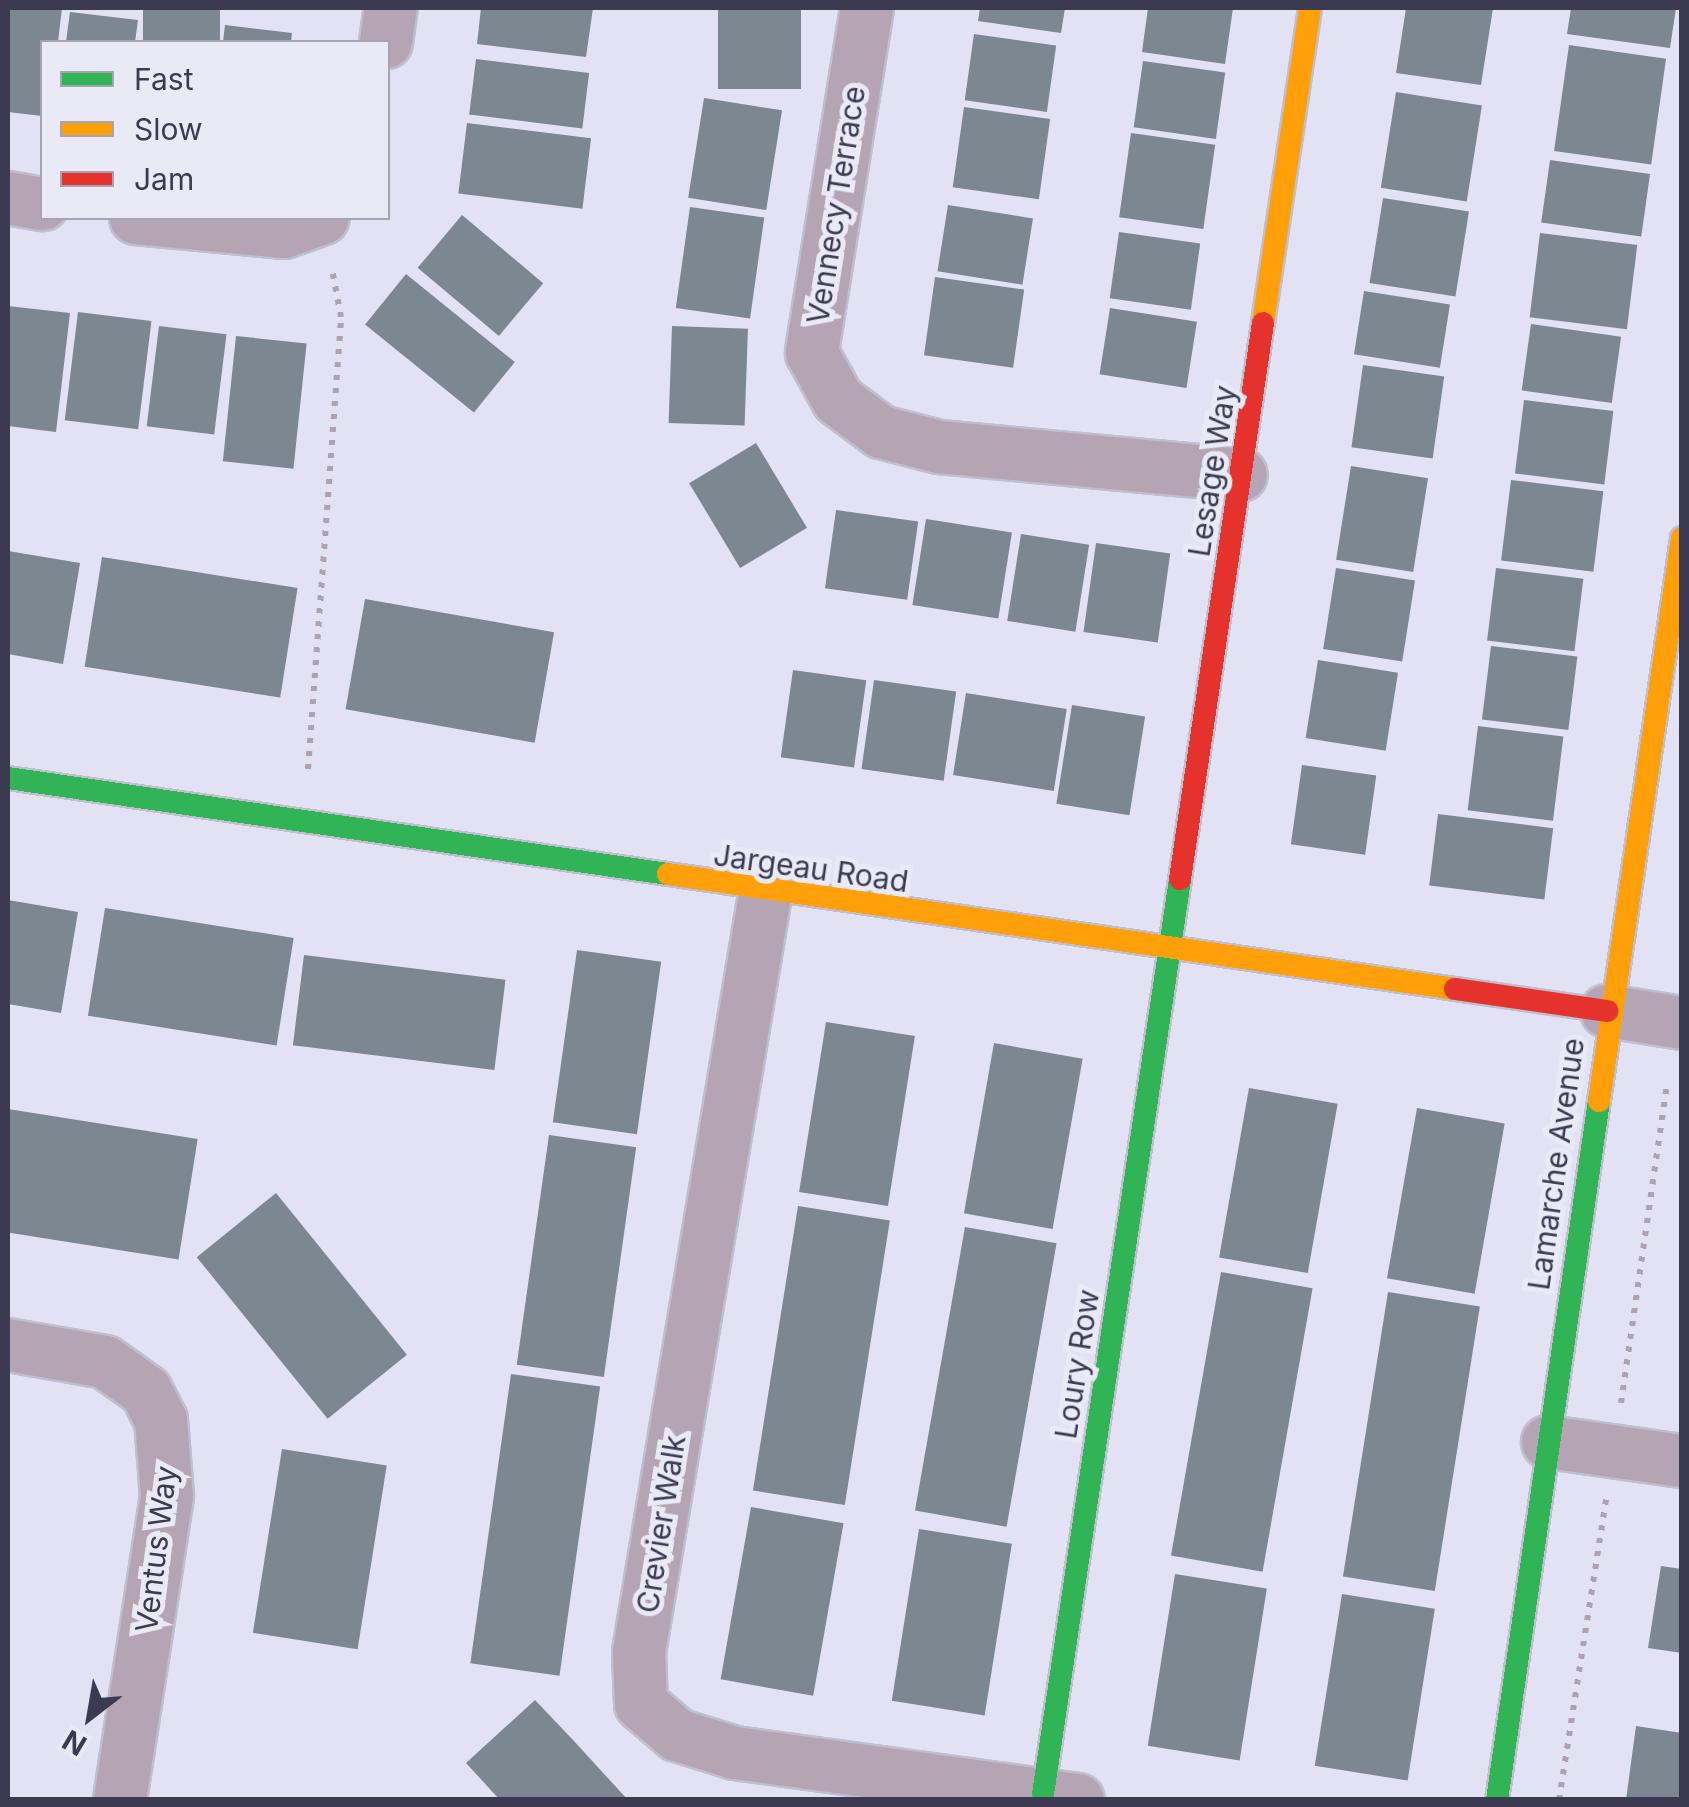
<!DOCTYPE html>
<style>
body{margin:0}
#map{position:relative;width:1689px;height:1807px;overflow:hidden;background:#e2e2f4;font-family:Inter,sans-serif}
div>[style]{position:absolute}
.building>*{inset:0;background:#7c8792;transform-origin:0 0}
.path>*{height:6px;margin-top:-3px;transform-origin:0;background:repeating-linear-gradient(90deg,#afa2b0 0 5px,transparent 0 13px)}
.roads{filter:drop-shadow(2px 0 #bfbfcf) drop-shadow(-2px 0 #bfbfcf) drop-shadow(0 2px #bfbfcf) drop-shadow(0 -2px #bfbfcf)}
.street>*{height:52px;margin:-26px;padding:0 26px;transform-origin:26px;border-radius:26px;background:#b5a4b3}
.fast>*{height:22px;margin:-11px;padding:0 11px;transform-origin:11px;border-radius:11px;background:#30b455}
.slow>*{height:22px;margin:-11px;padding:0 11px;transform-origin:11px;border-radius:11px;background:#ff9f0a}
.jam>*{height:22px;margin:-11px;padding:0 11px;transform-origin:11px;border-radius:11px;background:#e5322d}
span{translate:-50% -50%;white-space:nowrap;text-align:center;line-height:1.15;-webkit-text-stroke:10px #eaeaf6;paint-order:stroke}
.street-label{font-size:30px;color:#3b3a51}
.frame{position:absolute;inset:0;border:10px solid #3b3a51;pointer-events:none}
.legend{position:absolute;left:40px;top:40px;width:350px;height:180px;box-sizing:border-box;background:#eaeaf6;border:2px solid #a4a4b4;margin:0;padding:12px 18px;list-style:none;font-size:30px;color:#3b3a51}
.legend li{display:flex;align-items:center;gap:20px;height:50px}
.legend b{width:50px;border:2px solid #a4a4b4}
.north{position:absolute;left:40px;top:1667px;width:100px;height:100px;-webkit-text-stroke:8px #eaeaf6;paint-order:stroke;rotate:211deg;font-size:28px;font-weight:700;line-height:40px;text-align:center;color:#3b3a51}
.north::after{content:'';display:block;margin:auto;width:35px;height:45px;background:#3b3a51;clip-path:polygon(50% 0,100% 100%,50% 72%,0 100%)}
</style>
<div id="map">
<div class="building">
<div style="clip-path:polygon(8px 8px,62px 8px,58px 42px,42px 42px,42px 116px,8px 112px)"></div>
<div style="left:143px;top:8px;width:77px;height:34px"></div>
<div style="clip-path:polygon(481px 8px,593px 8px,586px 57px,477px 44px)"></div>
<div style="left:718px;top:8px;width:83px;height:81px"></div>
<div style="clip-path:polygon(980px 8px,1065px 8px,1061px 33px,978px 21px)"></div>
<div style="clip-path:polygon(1148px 8px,1233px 8px,1225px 64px,1142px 52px)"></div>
<div style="clip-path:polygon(1406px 8px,1493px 8px,1481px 85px,1396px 73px)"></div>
<div style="clip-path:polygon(1571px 8px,1676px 8px,1670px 48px,1567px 34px)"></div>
<div style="clip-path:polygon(70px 12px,138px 20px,135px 42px,66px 42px)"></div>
<div style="clip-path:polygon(225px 25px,292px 33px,291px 42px,223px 42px)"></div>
<div style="left:974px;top:34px;width:83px;height:67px;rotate:8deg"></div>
<div style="left:1569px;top:45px;width:98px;height:107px;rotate:8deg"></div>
<div style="left:476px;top:59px;width:114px;height:56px;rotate:7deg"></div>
<div style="left:1143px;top:61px;width:83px;height:67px;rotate:8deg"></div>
<div style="left:1396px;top:92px;width:87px;height:97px;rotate:9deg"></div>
<div style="left:704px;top:98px;width:79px;height:101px;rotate:9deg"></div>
<div style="left:964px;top:107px;width:87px;height:81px;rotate:8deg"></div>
<div style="left:467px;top:123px;width:125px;height:71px;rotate:7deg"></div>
<div style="left:1131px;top:133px;width:85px;height:85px;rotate:8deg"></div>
<div style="left:1550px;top:160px;width:101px;height:63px;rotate:8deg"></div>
<div style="left:1383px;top:198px;width:87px;height:86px;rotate:9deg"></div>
<div style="left:948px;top:205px;width:86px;height:67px;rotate:9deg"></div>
<div style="left:690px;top:207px;width:75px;height:102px;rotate:8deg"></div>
<div style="left:462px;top:215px;width:106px;height:69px;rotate:40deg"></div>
<div style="left:1119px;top:232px;width:82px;height:67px;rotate:8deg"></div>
<div style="left:1540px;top:233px;width:98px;height:85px;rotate:7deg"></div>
<div style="left:406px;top:274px;width:140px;height:65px;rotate:39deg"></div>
<div style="left:935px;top:277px;width:90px;height:79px;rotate:8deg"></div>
<div style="left:1364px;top:291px;width:87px;height:64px;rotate:9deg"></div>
<div style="clip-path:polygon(8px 306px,70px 313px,56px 432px,8px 426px)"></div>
<div style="left:1110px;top:308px;width:88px;height:67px;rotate:9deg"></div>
<div style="left:78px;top:312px;width:74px;height:109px;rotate:7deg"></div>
<div style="left:1531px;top:324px;width:91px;height:67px;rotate:8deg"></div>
<div style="left:159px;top:326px;width:68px;height:101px;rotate:7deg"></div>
<div style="left:672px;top:326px;width:76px;height:97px;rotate:2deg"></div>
<div style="left:236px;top:336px;width:71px;height:126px;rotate:6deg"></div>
<div style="left:1363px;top:365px;width:82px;height:83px;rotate:8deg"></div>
<div style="left:1524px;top:400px;width:90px;height:74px;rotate:7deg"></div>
<div style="left:756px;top:443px;width:99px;height:78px;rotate:59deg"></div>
<div style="left:1351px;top:466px;width:78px;height:95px;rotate:9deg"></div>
<div style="left:1511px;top:480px;width:93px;height:81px;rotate:7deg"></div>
<div style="left:836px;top:510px;width:83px;height:79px;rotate:8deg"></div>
<div style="left:926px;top:519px;width:87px;height:87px;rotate:9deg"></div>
<div style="left:1021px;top:534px;width:69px;height:88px;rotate:9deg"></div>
<div style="left:1096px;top:543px;width:75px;height:90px;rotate:8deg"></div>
<div style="clip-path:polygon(8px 551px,80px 563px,63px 664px,8px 654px)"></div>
<div style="left:102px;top:557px;width:198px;height:111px;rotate:9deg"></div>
<div style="left:1336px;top:568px;width:80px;height:82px;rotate:9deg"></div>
<div style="left:1496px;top:568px;width:88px;height:73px;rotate:7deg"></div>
<div style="left:365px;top:599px;width:192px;height:112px;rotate:10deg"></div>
<div style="left:1491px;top:646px;width:87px;height:74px;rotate:7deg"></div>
<div style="left:1318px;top:660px;width:81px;height:79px;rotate:9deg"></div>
<div style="left:793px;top:670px;width:74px;height:88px;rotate:8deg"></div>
<div style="left:874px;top:680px;width:83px;height:90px;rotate:8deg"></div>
<div style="left:966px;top:693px;width:102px;height:83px;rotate:9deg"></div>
<div style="left:1072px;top:705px;width:74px;height:100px;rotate:9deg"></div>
<div style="left:1478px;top:726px;width:86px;height:85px;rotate:7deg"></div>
<div style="left:1302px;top:765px;width:75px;height:80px;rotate:8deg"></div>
<div style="left:1438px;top:814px;width:116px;height:72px;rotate:7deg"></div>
<div style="clip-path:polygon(8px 900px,78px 912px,61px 1013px,8px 1004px)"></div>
<div style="left:105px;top:908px;width:191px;height:109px;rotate:9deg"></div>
<div style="left:577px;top:950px;width:85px;height:174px;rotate:8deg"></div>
<div style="left:304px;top:955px;width:203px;height:91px;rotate:7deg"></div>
<div style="left:826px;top:1022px;width:90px;height:172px;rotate:9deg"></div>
<div style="left:994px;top:1043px;width:90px;height:173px;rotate:10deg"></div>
<div style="left:1249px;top:1088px;width:90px;height:172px;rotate:10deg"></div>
<div style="left:1417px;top:1108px;width:89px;height:173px;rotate:10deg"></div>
<div style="left:8px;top:1109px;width:192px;height:122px;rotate:9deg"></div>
<div style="left:549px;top:1135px;width:88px;height:232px;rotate:8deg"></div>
<div style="left:276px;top:1193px;width:208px;height:102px;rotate:51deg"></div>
<div style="left:798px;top:1206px;width:93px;height:288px;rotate:9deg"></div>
<div style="left:965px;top:1227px;width:93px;height:288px;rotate:10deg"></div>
<div style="left:1221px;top:1272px;width:93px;height:288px;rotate:10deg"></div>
<div style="left:1388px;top:1292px;width:93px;height:288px;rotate:9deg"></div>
<div style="left:511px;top:1374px;width:90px;height:292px;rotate:8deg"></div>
<div style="left:282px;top:1449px;width:106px;height:186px;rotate:9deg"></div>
<div style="left:751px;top:1507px;width:94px;height:175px;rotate:10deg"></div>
<div style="left:919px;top:1529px;width:94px;height:174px;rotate:9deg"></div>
<div style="clip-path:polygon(1661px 1566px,1682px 1569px,1682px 1653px,1648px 1648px)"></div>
<div style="left:1175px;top:1574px;width:93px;height:174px;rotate:9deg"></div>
<div style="left:1342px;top:1594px;width:94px;height:174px;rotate:9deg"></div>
<div style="clip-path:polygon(535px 1700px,573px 1740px,628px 1800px,500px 1800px,466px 1763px)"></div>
<div style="clip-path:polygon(1636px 1726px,1682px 1733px,1682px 1800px,1626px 1800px)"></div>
</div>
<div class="path">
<div style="left:308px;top:769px;width:453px;rotate:-85.8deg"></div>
<div style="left:341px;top:317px;width:49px;rotate:-100.6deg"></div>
<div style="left:1621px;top:1403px;width:323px;rotate:-81.8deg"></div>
<div style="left:1559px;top:1800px;width:305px;rotate:-81.1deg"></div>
</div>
<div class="roads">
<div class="street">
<div style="left:867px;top:8px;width:349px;rotate:99.1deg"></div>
<div style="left:812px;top:353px;width:54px;rotate:61deg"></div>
<div style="left:838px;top:400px;width:54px;rotate:36.7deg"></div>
<div style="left:881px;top:432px;width:60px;rotate:14.5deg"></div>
<div style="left:939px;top:447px;width:303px;rotate:5.3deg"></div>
<div style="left:386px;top:42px;width:34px;rotate:-82deg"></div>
<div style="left:8px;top:198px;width:35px;rotate:10deg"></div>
<div style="left:136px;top:218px;width:149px;rotate:5.4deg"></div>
<div style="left:284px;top:232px;width:41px;rotate:-19.7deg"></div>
<div style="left:765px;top:895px;width:767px;rotate:99.45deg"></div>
<div style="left:639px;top:1652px;width:52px;rotate:87.8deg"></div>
<div style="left:641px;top:1704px;width:48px;rotate:40.7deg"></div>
<div style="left:677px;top:1735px;width:61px;rotate:17.2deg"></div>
<div style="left:735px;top:1753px;width:346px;rotate:7.8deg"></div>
<div style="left:1607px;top:1011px;width:76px;rotate:9.1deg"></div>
<div style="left:8px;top:1345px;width:98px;rotate:9.9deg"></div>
<div style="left:105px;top:1362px;width:50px;rotate:35.3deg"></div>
<div style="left:146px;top:1391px;width:33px;rotate:63deg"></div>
<div style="left:161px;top:1420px;width:76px;rotate:85.5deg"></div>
<div style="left:167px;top:1496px;width:308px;rotate:98.8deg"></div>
<div style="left:1548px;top:1442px;width:135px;rotate:8.1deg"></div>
</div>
<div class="fast">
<div style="left:8px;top:778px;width:667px;rotate:8.28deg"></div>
<div style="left:1043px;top:1794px;width:925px;rotate:-81.48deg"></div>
<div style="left:1497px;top:1800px;width:706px;rotate:-81.7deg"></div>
</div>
<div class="slow">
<div style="left:1263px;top:323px;width:318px;rotate:-81.5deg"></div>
<div style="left:668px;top:874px;width:795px;rotate:8.31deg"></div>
<div style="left:1599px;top:1101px;width:569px;rotate:-81.61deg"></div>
</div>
<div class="jam">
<div style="left:1180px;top:879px;width:562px;rotate:-81.51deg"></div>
<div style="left:1455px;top:989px;width:154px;rotate:8.2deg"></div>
</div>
</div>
<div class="street-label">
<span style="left:836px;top:205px;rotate:-81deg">Vennecy Terrace</span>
<span style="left:1212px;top:471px;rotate:-81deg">Lesage Way</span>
<span style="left:811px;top:868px;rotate:8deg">Jargeau Road</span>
<span style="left:1556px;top:1164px;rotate:-82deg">Lamarche Avenue</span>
<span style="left:1077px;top:1364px;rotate:-81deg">Loury Row</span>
<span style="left:661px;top:1524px;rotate:-81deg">Crevier Walk</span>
<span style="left:156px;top:1549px;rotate:-83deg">Ventus Way</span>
</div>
<div class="frame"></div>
<ul class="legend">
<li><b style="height:12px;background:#30b455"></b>Fast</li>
<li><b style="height:12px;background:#ff9f0a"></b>Slow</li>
<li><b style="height:12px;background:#e5322d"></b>Jam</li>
</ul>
<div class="north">N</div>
</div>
